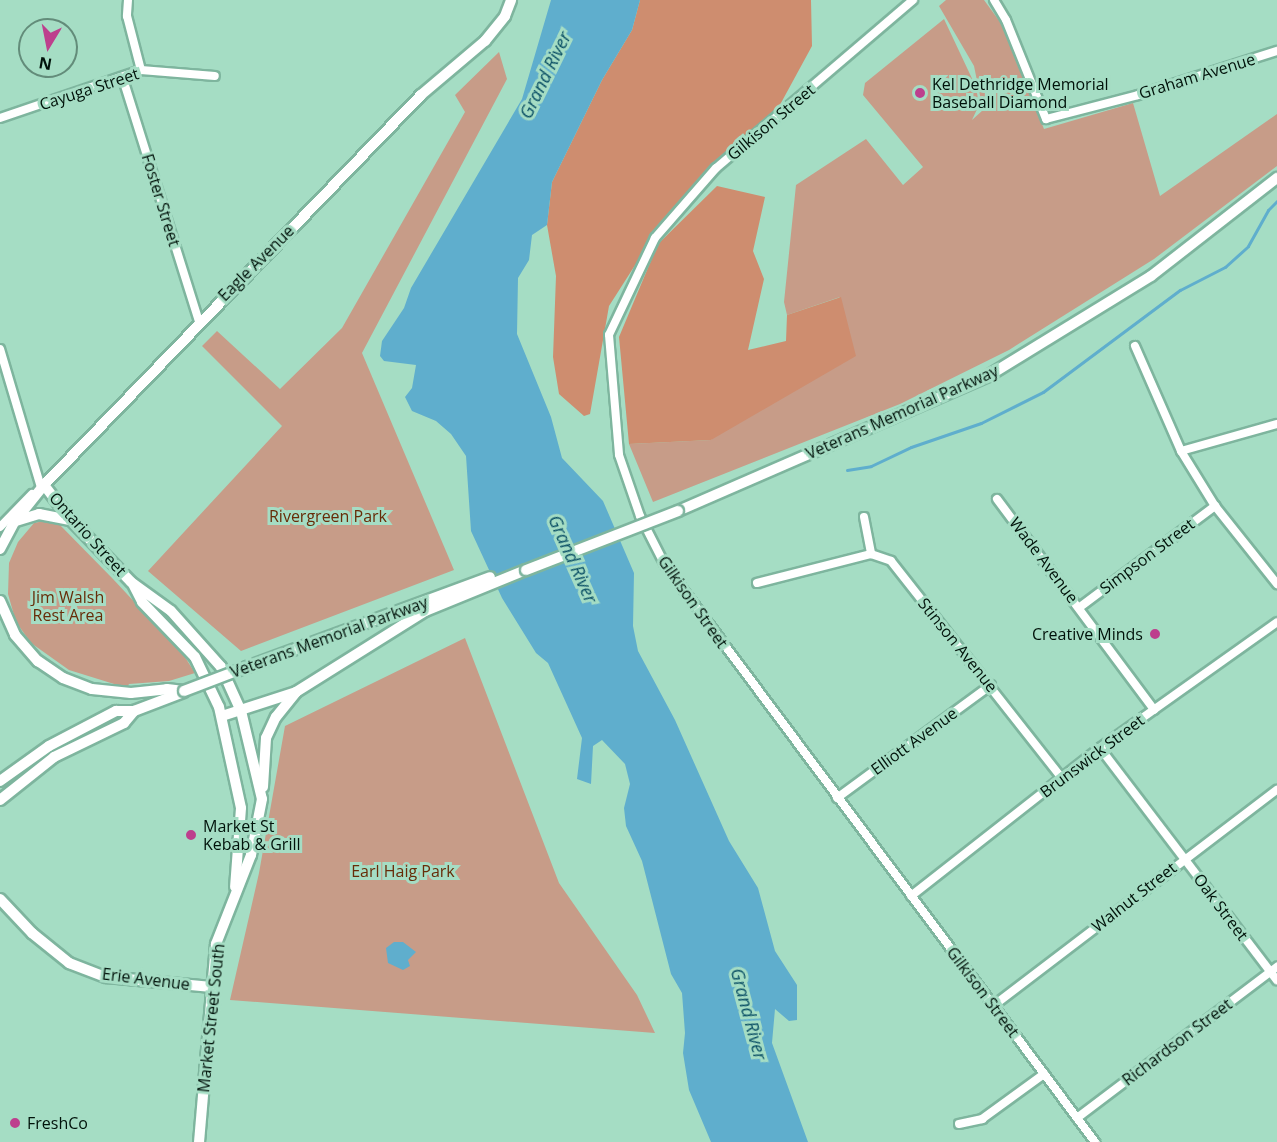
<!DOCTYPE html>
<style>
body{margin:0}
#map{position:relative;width:1277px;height:1142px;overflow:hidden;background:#a5ddc4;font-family:"Open Sans",sans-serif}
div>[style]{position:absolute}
.green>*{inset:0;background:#c79c88}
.forest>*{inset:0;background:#ce8d6f}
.water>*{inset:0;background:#5faecd}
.stream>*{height:3px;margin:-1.5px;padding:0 1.5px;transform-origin:1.5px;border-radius:1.5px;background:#5faecd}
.roads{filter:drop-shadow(2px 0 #7eb59e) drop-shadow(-2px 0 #7eb59e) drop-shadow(0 2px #7eb59e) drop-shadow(0 -2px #7eb59e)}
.street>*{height:8px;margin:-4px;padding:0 4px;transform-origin:4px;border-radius:4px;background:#fff}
.secondary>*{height:10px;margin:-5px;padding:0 5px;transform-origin:5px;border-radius:5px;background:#fff}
.bridges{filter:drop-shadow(2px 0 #7eb59e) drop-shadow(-2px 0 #7eb59e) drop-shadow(0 2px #7eb59e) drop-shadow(0 -2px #7eb59e)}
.secondary-bridge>*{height:10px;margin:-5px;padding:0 5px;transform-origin:5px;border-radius:5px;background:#fff}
.dots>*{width:16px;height:16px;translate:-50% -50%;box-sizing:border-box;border:3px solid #a5ddc4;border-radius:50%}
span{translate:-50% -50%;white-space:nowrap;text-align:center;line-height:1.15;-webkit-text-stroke:6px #a5ddc4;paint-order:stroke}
.street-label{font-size:16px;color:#00120a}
.poi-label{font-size:16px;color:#00120a}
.left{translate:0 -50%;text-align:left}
.right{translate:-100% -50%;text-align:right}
.park-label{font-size:16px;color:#672c08}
.water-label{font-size:18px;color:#094e64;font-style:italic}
.north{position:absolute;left:18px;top:18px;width:60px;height:60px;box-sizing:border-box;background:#a5ddc4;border:2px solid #638c7a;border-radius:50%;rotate:190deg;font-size:16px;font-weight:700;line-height:24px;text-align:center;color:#00120a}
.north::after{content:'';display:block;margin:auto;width:21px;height:27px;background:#bd3f8d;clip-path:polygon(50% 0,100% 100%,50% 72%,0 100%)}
</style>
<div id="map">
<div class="green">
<div style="clip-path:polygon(946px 0,984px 0,1003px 26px,1044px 129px,1133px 103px,1160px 196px,1277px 114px,1277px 166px,1154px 259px,1009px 350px,900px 404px,653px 502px,629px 444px,711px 440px,840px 297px,787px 315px,784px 302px,796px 185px,866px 139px,903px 185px,923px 167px,863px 95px,865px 83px,944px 19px,976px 87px,979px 105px,972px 120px,983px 110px,974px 66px,939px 6px)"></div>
<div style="clip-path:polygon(499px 52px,507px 79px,362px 353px,454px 570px,241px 651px,148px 571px,282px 426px,202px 346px,217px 331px,280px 389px,342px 328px,465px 112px,455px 95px)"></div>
<div style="clip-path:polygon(49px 520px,59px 524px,113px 579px,183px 654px,195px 673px,169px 681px,129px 684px,127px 688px,69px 670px,31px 643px,16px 622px,8px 594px,9px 563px,18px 542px,34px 523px)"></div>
<div style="clip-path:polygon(465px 638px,559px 883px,637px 995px,655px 1033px,230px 1000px,259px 873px,285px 726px)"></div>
</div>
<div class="forest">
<div style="clip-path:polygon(640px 0,811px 0,812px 46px,775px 114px,639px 259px,609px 306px,590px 414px,584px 416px,559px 394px,553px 357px,556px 276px,547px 225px,552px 182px,602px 80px,632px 30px)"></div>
<div style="clip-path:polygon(717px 186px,765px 197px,753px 251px,764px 279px,748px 350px,786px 341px,787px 315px,841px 297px,856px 356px,711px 440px,629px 444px,619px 337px,658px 244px)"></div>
</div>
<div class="water">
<div style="clip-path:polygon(551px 0,640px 0,632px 30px,602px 80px,552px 182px,547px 225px,532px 235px,529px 260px,518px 278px,517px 334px,551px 417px,562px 458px,603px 501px,634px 573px,633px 626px,638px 651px,675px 720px,729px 841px,758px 888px,775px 951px,797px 985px,797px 1020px,789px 1021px,775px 1009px,772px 1043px,808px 1142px,711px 1142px,689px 1090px,683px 1053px,685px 1033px,682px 993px,671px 974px,642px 861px,626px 826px,624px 808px,630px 784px,625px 764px,602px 740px,593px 746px,591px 784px,577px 779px,582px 738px,548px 663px,536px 653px,502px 598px,471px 531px,466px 456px,451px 434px,436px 421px,412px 411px,405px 397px,412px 388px,416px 365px,384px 361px,380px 356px,382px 341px,404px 308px,411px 288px,522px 99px)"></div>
<div style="clip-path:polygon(394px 942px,403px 942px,416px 952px,408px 960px,410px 966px,403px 970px,388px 963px,386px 948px)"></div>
</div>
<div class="stream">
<div style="left:847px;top:470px;width:24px;rotate:-9deg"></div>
<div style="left:871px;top:466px;width:44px;rotate:-25.4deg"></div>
<div style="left:911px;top:447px;width:74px;rotate:-18.9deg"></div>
<div style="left:981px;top:423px;width:69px;rotate:-26.6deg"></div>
<div style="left:1043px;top:392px;width:171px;rotate:-36.7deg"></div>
<div style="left:1180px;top:290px;width:51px;rotate:-27.1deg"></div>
<div style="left:1225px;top:267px;width:31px;rotate:-42deg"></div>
<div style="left:1248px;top:246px;width:41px;rotate:-60.9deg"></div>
<div style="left:1268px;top:210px;width:13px;rotate:-45deg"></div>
</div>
<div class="roads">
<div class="street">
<div style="left:128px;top:0;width:16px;rotate:94deg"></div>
<div style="left:127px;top:16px;width:56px;rotate:75.5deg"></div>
<div style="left:913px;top:0;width:259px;rotate:139.5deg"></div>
<div style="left:716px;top:168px;width:93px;rotate:131.1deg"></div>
<div style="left:655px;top:238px;width:107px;rotate:115.4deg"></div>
<div style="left:609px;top:335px;width:120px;rotate:85.2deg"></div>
<div style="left:619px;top:455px;width:65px;rotate:71deg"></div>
<div style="left:640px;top:516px;width:55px;rotate:63deg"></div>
<div style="left:665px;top:565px;width:720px;rotate:53.31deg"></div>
<div style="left:994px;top:0;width:23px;rotate:59deg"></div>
<div style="left:1006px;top:20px;width:107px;rotate:68deg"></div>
<div style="left:1046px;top:119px;width:95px;rotate:-14.6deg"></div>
<div style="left:1138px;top:95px;width:146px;rotate:-17.6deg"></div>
<div style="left:123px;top:79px;width:254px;rotate:72.6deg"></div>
<div style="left:0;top:118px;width:149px;rotate:-18.8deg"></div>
<div style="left:141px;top:70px;width:74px;rotate:4.6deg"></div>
<div style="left:1135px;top:346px;width:115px;rotate:66.3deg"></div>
<div style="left:1181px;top:451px;width:65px;rotate:58.3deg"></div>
<div style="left:1215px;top:506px;width:100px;rotate:51.5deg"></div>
<div style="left:0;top:349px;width:144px;rotate:73.5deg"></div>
<div style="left:1181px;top:451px;width:100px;rotate:-15.7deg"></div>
<div style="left:997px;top:499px;width:263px;rotate:53.3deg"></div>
<div style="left:864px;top:517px;width:38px;rotate:79deg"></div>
<div style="left:871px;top:554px;width:21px;rotate:19deg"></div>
<div style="left:891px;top:561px;width:275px;rotate:51.8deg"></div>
<div style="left:0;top:527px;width:46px;rotate:-45.9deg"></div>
<div style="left:757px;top:583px;width:118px;rotate:-14.3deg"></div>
<div style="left:1080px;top:607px;width:169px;rotate:-36.8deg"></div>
<div style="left:1100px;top:748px;width:292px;rotate:52.7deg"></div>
<div style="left:837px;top:798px;width:191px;rotate:-36.3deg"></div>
<div style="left:911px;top:896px;width:240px;rotate:-38.1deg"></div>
<div style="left:1100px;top:748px;width:217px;rotate:-35.4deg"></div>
<div style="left:993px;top:1006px;width:357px;rotate:-37.3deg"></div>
<div style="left:1077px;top:1118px;width:251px;rotate:-37.1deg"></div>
<div style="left:959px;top:1124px;width:24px;rotate:-12deg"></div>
<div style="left:982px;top:1119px;width:77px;rotate:-36deg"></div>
</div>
<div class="secondary">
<div style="left:44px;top:485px;width:44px;rotate:52.4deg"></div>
<div style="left:71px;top:520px;width:86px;rotate:45.9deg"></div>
<div style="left:131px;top:582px;width:49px;rotate:35.9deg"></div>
<div style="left:171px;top:611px;width:75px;rotate:48.2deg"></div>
<div style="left:221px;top:667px;width:48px;rotate:65.6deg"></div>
<div style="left:241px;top:711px;width:90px;rotate:76.6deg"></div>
<div style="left:262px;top:799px;width:57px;rotate:101.1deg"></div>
<div style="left:251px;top:855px;width:96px;rotate:111.5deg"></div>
<div style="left:216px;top:944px;width:199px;rotate:94.9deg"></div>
<div style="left:678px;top:511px;width:338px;rotate:-23.5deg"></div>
<div style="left:988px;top:376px;width:191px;rotate:-31.5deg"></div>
<div style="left:1151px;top:276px;width:160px;rotate:-37.9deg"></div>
<div style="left:16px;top:521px;width:24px;rotate:-17deg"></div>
<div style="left:39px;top:514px;width:33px;rotate:11deg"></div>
<div style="left:0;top:549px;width:32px;rotate:-62deg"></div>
<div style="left:15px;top:521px;width:46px;rotate:-51.1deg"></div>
<div style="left:44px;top:485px;width:542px;rotate:-45.97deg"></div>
<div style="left:421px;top:95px;width:84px;rotate:-40.2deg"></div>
<div style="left:485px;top:41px;width:32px;rotate:-51deg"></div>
<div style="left:505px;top:16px;width:17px;rotate:-69deg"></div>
<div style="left:133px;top:584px;width:20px;rotate:63deg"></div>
<div style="left:142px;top:602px;width:76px;rotate:46.1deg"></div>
<div style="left:195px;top:657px;width:55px;rotate:64.4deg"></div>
<div style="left:219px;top:707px;width:103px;rotate:77.7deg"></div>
<div style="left:241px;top:808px;width:79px;rotate:94.3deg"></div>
<div style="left:0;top:601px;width:37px;rotate:66deg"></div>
<div style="left:15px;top:635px;width:35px;rotate:49deg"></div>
<div style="left:38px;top:661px;width:30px;rotate:34deg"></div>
<div style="left:63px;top:678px;width:31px;rotate:21deg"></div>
<div style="left:92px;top:689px;width:39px;rotate:6deg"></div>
<div style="left:131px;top:693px;width:36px;rotate:-6deg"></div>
<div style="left:167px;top:689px;width:17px;rotate:7deg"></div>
<div style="left:247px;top:667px;width:259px;rotate:-20.3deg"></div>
<div style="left:222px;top:716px;width:78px;rotate:-18deg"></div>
<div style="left:296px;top:692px;width:152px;rotate:-32.1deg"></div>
<div style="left:425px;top:611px;width:109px;rotate:-22.1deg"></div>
<div style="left:0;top:781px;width:60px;rotate:-35.5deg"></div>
<div style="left:49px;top:746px;width:76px;rotate:-27.6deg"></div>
<div style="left:116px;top:711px;width:18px"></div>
<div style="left:134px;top:711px;width:53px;rotate:-20.8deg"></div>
<div style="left:263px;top:787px;width:49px;rotate:-86.5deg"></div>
<div style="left:266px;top:738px;width:23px;rotate:-65deg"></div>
<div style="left:276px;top:717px;width:32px;rotate:-51deg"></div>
<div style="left:0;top:800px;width:69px;rotate:-38.5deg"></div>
<div style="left:54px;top:757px;width:78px;rotate:-25.9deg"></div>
<div style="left:124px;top:723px;width:16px;rotate:-50deg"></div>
<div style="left:0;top:899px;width:47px;rotate:46.7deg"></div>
<div style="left:32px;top:933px;width:48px;rotate:39deg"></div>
<div style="left:69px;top:963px;width:40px;rotate:21deg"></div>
<div style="left:106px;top:977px;width:106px;rotate:5.4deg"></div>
</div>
</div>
<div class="bridges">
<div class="secondary-bridge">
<div style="left:526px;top:570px;width:163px;rotate:-21.2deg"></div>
<div style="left:184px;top:691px;width:67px;rotate:-20.9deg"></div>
</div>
</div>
<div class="dots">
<div style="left:920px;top:93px;background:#bd3f8d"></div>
<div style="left:1155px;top:634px;background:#bd3f8d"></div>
<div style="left:191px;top:835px;background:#bd3f8d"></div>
<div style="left:15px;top:1123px;background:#bd3f8d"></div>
</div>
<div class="street-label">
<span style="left:1197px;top:76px;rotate:-17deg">Graham Avenue</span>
<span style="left:89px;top:89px;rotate:-18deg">Cayuga Street</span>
<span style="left:771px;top:122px;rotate:-40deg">Gilkison Street</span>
<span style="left:161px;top:200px;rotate:73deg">Foster Street</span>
<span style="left:256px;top:263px;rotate:-45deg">Eagle Avenue</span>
<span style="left:902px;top:412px;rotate:-24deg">Veterans Memorial Parkway</span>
<span style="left:88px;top:534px;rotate:48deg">Ontario Street</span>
<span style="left:1147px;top:556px;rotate:-37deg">Simpson Street</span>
<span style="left:1044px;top:560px;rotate:53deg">Wade Avenue</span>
<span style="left:693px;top:602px;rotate:55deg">Gilkison Street</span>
<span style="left:329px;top:637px;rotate:-20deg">Veterans Memorial Parkway</span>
<span style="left:958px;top:645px;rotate:51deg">Stinson Avenue</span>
<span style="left:914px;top:741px;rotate:-36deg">Elliott Avenue</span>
<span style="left:1092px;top:756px;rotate:-37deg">Brunswick Street</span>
<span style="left:1134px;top:897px;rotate:-38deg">Walnut Street</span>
<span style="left:1221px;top:907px;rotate:53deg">Oak Street</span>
<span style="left:146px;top:979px;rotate:7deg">Erie Avenue</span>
<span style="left:983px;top:992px;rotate:53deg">Gilkison Street</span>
<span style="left:211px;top:1018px;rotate:-84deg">Market Street South</span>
<span style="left:1177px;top:1042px;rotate:-37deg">Richardson Street</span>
</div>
<div class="poi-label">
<span class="left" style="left:932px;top:93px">Kel Dethridge Memorial<br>Baseball Diamond</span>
<span class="right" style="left:1143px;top:634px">Creative Minds</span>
<span class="left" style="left:203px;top:835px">Market St<br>Kebab &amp; Grill</span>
<span class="left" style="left:27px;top:1123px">FreshCo</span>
</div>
<div class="park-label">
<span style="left:328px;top:516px">Rivergreen Park</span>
<span style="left:68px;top:606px">Jim Walsh<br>Rest Area</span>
<span style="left:403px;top:871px">Earl Haig Park</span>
</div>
<div class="water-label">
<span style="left:545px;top:75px;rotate:-64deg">Grand River</span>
<span style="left:573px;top:559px;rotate:66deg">Grand River</span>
<span style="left:749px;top:1014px;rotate:75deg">Grand River</span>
</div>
<div class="north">N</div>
</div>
